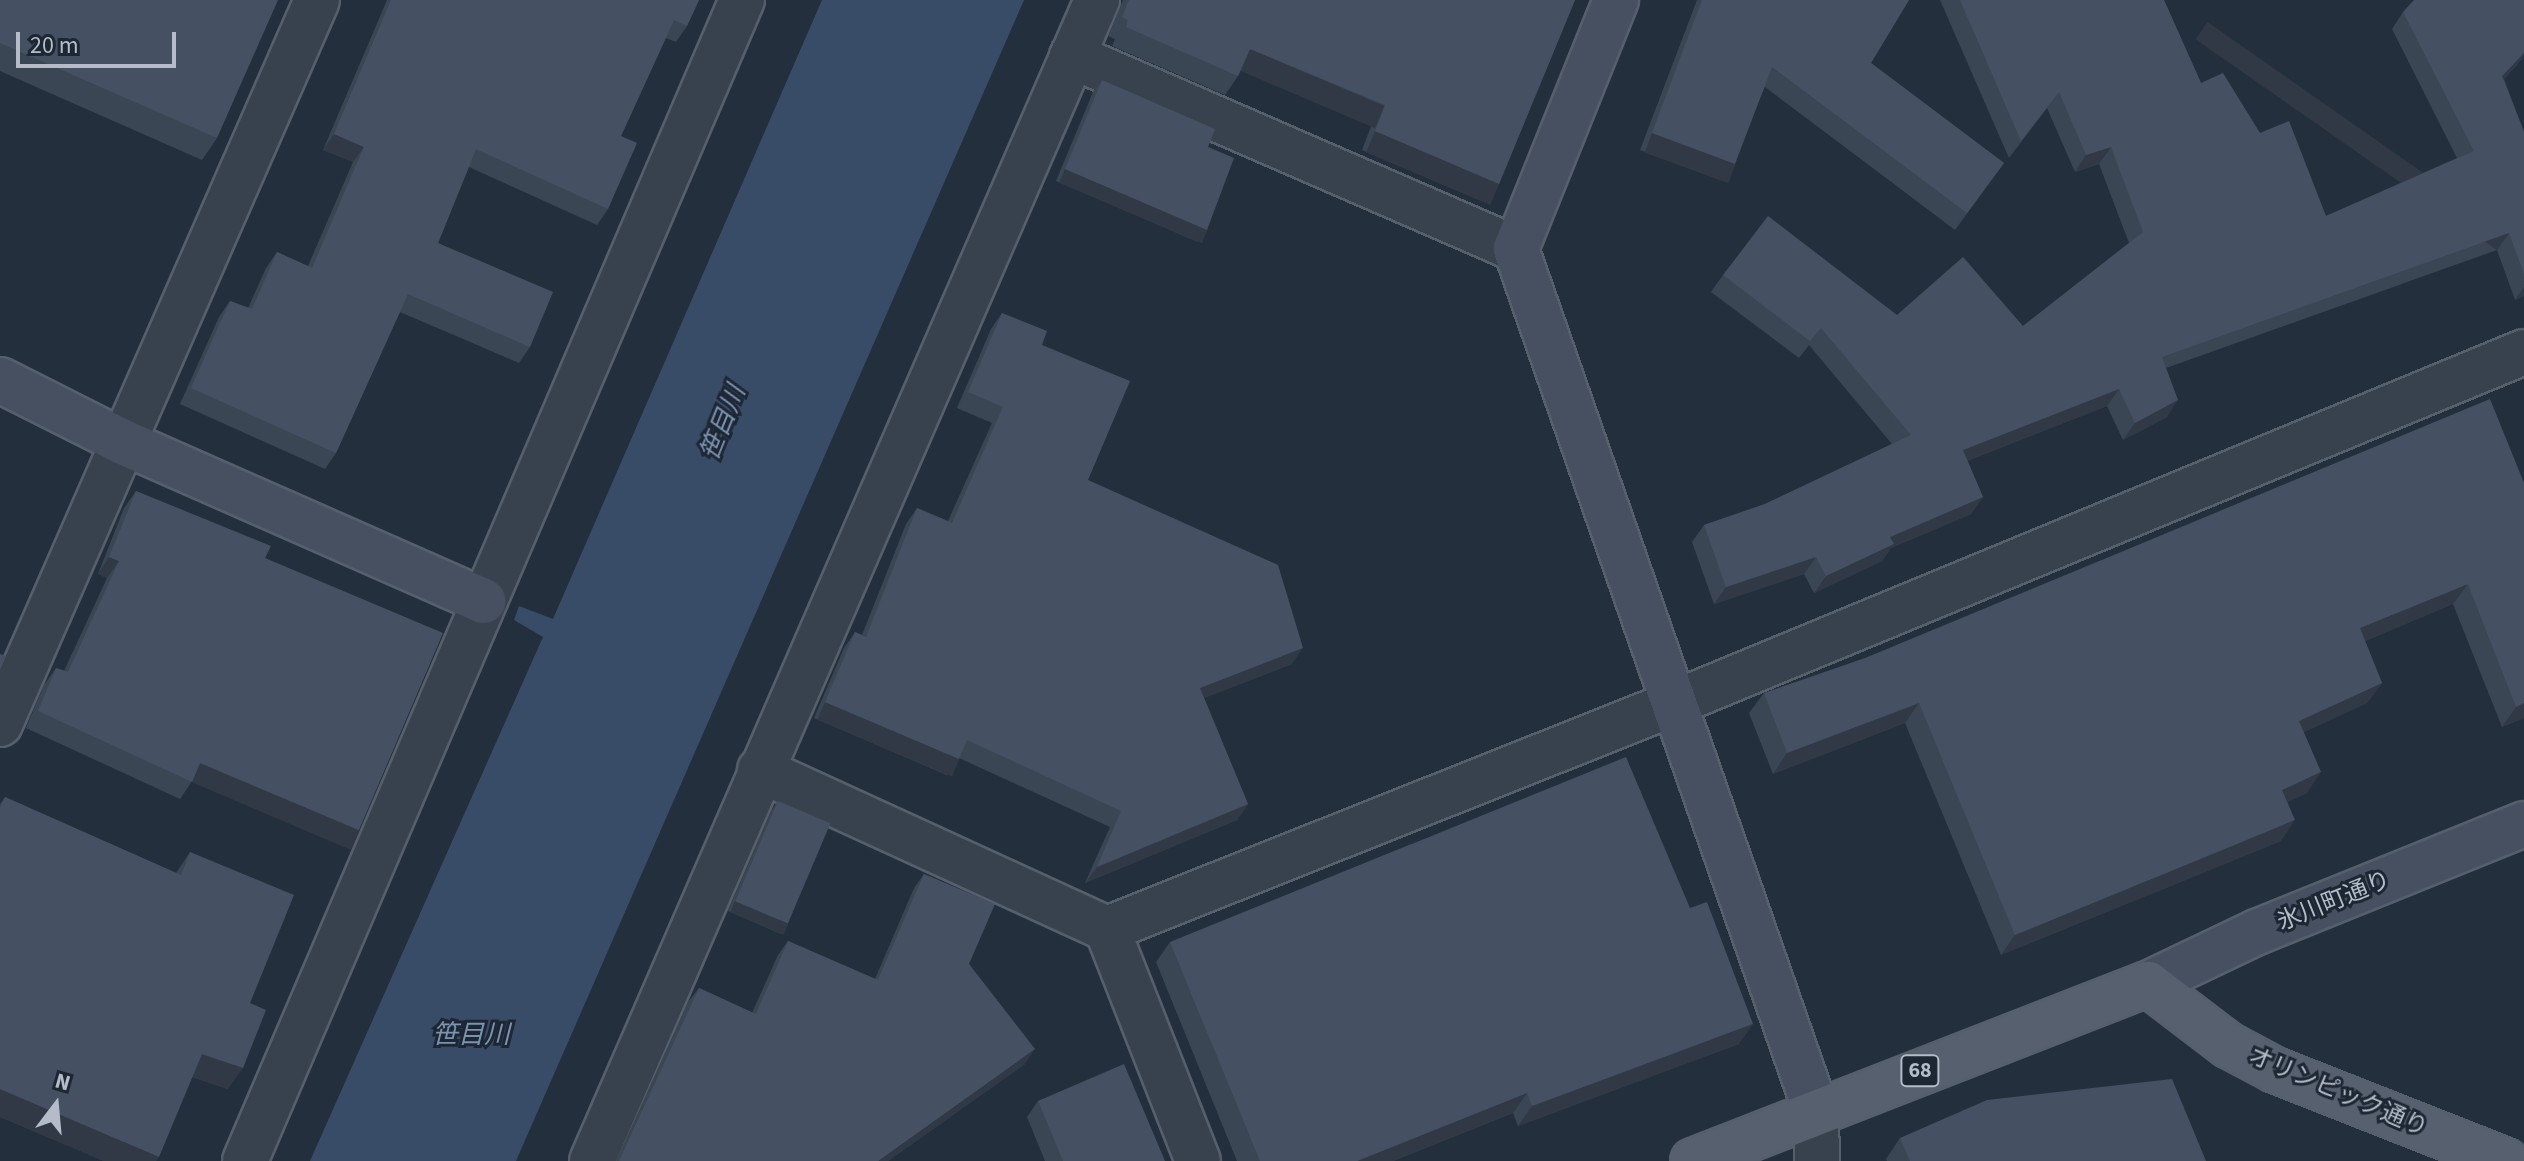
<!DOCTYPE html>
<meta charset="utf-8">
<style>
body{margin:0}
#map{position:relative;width:2524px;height:1161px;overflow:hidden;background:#242f3e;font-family:"Source Sans 3","Noto Sans JP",sans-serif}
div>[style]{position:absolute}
.water>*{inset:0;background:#394c67}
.roads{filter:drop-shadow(2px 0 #565f6c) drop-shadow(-2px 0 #565f6c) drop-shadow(0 2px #565f6c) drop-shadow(0 -2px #565f6c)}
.street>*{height:44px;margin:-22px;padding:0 22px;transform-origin:22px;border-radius:22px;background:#38414e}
.secondary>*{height:44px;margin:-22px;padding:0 22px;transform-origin:22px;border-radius:22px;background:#465061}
.primary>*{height:44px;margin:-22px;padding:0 22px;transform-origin:22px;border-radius:22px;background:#56606e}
.wall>*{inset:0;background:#3b4654}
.shaded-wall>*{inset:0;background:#303945;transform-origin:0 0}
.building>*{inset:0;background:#455162;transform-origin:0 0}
span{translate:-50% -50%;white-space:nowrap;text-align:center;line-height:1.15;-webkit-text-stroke:6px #1d2633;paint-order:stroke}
.shield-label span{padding:2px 6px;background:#1d2633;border:2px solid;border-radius:6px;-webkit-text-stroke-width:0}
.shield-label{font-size:22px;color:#b4bcc9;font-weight:700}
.street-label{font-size:24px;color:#b4bcc9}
.water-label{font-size:26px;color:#7c92b1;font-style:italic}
.north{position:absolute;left:16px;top:1065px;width:80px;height:80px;-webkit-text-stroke:6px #1d2633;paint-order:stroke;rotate:16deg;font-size:22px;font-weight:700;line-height:32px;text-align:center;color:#b4bcc9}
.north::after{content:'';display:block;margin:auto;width:28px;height:36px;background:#b4bcc9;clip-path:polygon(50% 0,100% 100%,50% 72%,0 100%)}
.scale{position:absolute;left:16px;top:32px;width:160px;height:36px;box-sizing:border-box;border:4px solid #b4bcc9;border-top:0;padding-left:10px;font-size:24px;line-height:28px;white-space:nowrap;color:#b4bcc9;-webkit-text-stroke:6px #1d2633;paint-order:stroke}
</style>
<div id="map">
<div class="water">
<div style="clip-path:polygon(822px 0,1024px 0,516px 1161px,310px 1161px,543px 637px,514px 620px,519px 606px,553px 619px)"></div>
</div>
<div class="roads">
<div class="street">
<div style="left:1072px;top:56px;width:484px;rotate:23.5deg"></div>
<div style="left:0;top:724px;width:790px;rotate:-66.35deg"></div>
<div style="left:760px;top:770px;width:382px;rotate:24.6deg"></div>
<div style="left:1107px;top:929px;width:249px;rotate:68.6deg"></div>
<div style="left:1107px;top:929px;width:614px;rotate:-21.71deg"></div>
<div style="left:1677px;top:702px;width:916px;rotate:-22.45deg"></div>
<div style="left:1816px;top:1111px;width:50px;rotate:88.9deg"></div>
<div style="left:245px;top:1161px;width:1263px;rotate:-66.83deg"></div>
<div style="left:592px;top:1161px;width:1266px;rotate:-66.49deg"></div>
</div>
<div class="secondary">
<div style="left:1616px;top:0;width:268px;rotate:111.9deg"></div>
<div style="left:1516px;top:249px;width:913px;rotate:70.81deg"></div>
<div style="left:0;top:380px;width:138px;rotate:26.8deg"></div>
<div style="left:123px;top:442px;width:394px;rotate:23.8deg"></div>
<div style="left:2148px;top:984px;width:121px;rotate:-25.5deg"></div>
<div style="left:2257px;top:932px;width:288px;rotate:-22deg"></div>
</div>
<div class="primary">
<div style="left:1693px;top:1161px;width:488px;rotate:-21.3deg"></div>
<div style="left:2148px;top:984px;width:101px;rotate:37.3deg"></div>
<div style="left:2228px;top:1045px;width:53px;rotate:28deg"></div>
<div style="left:2275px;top:1070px;width:248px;rotate:21.5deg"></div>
</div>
</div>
<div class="wall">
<div style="clip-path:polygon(0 0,217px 138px,202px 160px,0 71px)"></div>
<div style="clip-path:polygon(387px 0,699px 0,687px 26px,676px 42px,666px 38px,621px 136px,608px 209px,597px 225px,469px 167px,438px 243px,530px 347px,519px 363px,400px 312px,336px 453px,325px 469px,180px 404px,219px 317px,230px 301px,248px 308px,266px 268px,277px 252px,308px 266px,353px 162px,323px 150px)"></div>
<div style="clip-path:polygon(1123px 0,1575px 0,1499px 184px,1486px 203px,1362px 150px,1372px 124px,1241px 70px,1238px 76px,1225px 95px,1112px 46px,1115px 39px,1108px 36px)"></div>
<div style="clip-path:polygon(1697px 0,1909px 0,1871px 63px,2004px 163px,1955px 230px,1765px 87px,1723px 181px,1640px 150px)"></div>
<div style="clip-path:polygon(1940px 0,2164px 0,2201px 83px,2260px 133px,2326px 216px,2457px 158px,2392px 29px,2403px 12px,2524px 57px,2504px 79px,2524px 132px,2524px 296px,2515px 300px,2497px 250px,2166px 368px,2167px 417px,2123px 440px,2107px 406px,1967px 461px,1983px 497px,1971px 514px,1891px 548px,1882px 561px,1814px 593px,1804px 574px,1714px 604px,1692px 542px,1704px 525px,1765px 504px,1892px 444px,1809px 345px,1799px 358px,1711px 292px,1723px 275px,1897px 315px,2023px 326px,2129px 243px,2099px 164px,2075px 172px,2047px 108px,2009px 158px)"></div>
<div style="clip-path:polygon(1102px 80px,1208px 147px,1207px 230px,1198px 242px,1056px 181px,1093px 92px)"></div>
<div style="clip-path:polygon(1002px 313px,1042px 345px,1088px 480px,1292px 664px,1204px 698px,1248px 804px,1237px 820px,1085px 883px,1110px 827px,959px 758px,947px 775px,814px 718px,844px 648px,855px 632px,862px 635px,906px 524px,917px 508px,948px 521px,992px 423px,957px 408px,991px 329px)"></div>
<div style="clip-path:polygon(2524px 483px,2524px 718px,2502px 727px,2453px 604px,2365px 641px,2382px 683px,2367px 703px,2304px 732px,2307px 793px,2287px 802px,2281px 841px,2001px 955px,1905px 723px,1773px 774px,1749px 713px,1764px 693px)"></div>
<div style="clip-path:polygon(136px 491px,265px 558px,359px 830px,347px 847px,192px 781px,180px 799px,26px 728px,44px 685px,56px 668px,64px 671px,107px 578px,98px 574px,124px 508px)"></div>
<div style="clip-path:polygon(5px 797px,176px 873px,190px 852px,250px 1003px,228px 1089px,192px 1077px,104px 1161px,0 1117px,0 804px)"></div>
<div style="clip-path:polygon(778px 801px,781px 934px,728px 911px,771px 811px)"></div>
<div style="clip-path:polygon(924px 874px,969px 964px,1025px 1064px,888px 1161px,616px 1161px,688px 1002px,699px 988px,752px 1013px,778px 955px,788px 941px,875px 979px,914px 888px)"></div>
<div style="clip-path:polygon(1170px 942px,1739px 1044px,1518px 1126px,1513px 1113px,1393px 1161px,1237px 1161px,1156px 962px)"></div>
<div style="clip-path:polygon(1038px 1101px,1165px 1161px,1045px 1161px,1027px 1117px)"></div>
<div style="clip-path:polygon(1900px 1138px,2206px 1161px,1887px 1161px,1886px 1159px)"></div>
</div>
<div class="shaded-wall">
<div style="left:1250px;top:49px;width:146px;height:24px;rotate:23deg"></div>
<div style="clip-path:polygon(2524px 53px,2524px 57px,2491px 93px,2502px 76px)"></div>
<div style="left:1375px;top:131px;width:135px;height:23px;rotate:23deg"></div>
<div style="left:1652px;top:133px;width:89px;height:21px;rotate:20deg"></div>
<div style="clip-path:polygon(334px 134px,364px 147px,353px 162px,323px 150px)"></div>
<div style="clip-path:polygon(2111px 147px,2099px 164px,2075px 172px,2086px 155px)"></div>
<div style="left:1065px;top:169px;width:155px;height:15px;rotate:23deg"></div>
<div style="left:2509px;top:233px;width:21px;height:368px;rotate:125deg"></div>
<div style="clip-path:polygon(2524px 287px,2524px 296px,2515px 300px)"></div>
<div style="clip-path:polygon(2119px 389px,2107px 406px,1951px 467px,1963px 450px)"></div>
<div style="clip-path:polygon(2178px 400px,2167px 417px,2123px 440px,2135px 423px)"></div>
<div style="clip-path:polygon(1983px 497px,1971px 514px,1891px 548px,1882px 561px,1814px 593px,1826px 576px,1890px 537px)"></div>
<div style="clip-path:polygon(109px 557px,119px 561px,107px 578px,98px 574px)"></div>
<div style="clip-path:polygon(1816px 557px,1804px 574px,1714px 604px,1726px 587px)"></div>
<div style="clip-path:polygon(2468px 584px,2453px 604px,2345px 649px,2360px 628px)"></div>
<div style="clip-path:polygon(1303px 648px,1292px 664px,1188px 704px,1200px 688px)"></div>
<div style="clip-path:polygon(2382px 683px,2367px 703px,2284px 741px,2299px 721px)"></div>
<div style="left:825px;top:702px;width:146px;height:19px;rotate:23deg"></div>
<div style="clip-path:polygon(1919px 703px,1905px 723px,1773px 774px,1787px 753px)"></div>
<div style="clip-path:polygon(2524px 703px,2524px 718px,2502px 727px,2516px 707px)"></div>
<div style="left:200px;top:763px;width:173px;height:21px;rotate:23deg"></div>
<div style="clip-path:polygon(2321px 772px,2307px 793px,2268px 811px,2282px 790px)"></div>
<div style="clip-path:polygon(1248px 804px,1237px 820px,1085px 883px,1097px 867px)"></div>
<div style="clip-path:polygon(2295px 820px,2281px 841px,2001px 955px,2015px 935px)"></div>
<div style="left:735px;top:901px;width:58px;height:12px;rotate:23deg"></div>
<div style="clip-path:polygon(1753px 1024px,1739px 1044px,1518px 1126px,1532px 1106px)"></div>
<div style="clip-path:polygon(1035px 1049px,1025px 1064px,888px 1161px,878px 1161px)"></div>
<div style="clip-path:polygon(202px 1054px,243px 1068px,228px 1089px,187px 1075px)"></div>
<div style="clip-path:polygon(0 1089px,159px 1157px,156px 1161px,104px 1161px,0 1117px)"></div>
<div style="clip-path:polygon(1527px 1093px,1513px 1113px,1393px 1161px,1357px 1161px)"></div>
</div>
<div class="building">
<div style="clip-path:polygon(0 0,278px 0,217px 138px,0 43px)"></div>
<div style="clip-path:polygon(391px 0,699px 0,687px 26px,674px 20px,621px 136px,637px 143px,608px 209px,476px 149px,438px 243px,553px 292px,530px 347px,408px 294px,336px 453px,191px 388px,230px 301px,252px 309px,277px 252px,312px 268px,364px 147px,334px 134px)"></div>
<div style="clip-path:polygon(1129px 0,1575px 0,1499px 184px,1375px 131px,1385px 105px,1250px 49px,1238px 76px,1126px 27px,1128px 20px,1122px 17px)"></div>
<div style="clip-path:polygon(1702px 0,1909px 0,1871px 63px,2004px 163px,1967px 213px,1772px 67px,1735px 164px,1652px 133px)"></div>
<div style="clip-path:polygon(1960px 0,2164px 0,2201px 83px,2223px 73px,2260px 133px,2289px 121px,2326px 216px,2474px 151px,2403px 12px,2414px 0,2524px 0,2524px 53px,2502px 76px,2524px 132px,2524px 274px,2509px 233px,2162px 357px,2178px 400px,2135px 423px,2119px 389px,1963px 450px,1983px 497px,1890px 537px,1894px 544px,1826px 576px,1816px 557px,1726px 587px,1704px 525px,1765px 504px,1911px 435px,1821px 328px,1810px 341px,1723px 275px,1768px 216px,1897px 315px,1963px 257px,2023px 326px,2143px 232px,2111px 147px,2086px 155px,2059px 92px,2021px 141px)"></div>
<div style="clip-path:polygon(1102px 80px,1215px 129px,1208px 147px,1234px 158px,1207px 230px,1065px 169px)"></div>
<div style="clip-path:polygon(1002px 313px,1047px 331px,1042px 345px,1130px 381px,1088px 480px,1278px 565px,1303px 648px,1200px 688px,1248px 804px,1097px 867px,1121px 811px,967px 740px,959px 759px,825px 702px,855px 632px,866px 637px,917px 508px,952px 523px,1003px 407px,968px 392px)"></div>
<div style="clip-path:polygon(2490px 399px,2524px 483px,2524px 703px,2516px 707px,2468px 584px,2360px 628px,2382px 683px,2299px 721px,2321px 772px,2282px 790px,2295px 820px,2015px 935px,1919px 703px,1787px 753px,1764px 693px,1865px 658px)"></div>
<div style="clip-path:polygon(136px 491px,271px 546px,265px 558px,443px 633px,359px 830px,200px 763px,192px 782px,38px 711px,56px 668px,68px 672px,119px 561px,109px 557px)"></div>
<div style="clip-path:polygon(0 654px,6px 656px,0 669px)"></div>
<div style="clip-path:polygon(1626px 757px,1690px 908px,1707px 902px,1753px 1024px,1532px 1106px,1527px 1093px,1357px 1161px,1260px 1161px,1170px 942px)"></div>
<div style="clip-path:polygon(5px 797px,181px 875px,190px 852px,294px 895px,250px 1003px,266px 1010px,243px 1068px,202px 1054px,159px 1157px,0 1089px,0 808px)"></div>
<div style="left:778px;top:801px;width:57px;height:109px;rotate:23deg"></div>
<div style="clip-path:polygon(924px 874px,995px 904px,969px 964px,1035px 1049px,878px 1161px,619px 1161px,699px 988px,756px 1014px,788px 941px,878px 980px)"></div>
<div style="clip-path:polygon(1124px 1064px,1165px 1161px,1063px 1161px,1038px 1101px)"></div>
<div style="clip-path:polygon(2172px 1079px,2206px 1161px,1910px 1161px,1900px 1138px,1987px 1100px)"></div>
</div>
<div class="shield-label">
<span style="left:1920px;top:1071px">68</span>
</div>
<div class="street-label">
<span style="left:2334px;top:901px;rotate:-22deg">氷川町通り</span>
<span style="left:2338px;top:1092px;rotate:23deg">オリンピック通り</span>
</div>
<div class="water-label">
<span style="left:723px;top:423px;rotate:-68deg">笹目川</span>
<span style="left:471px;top:1035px">笹目川</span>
</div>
<div class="north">N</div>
<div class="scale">20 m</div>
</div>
